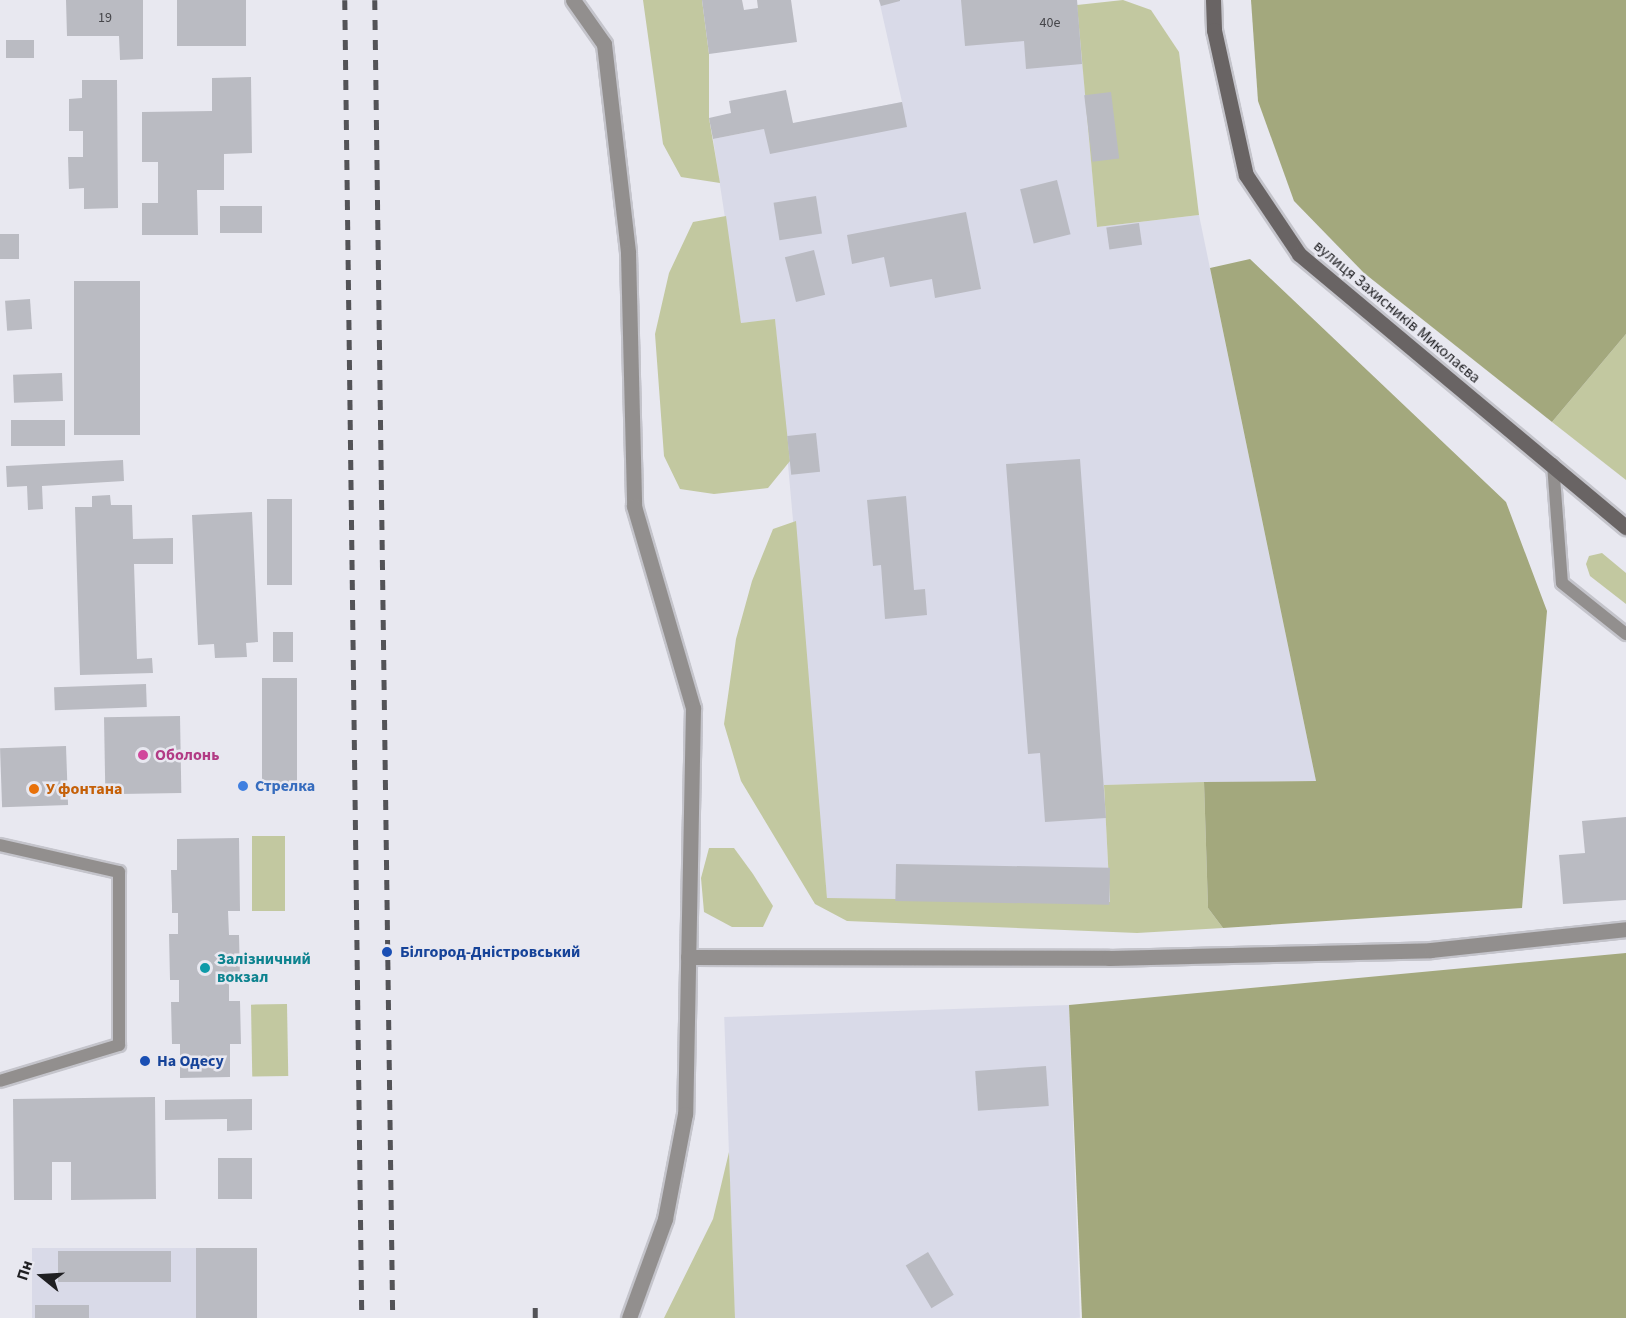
<!DOCTYPE html>
<meta charset="utf-8">
<style>
body{margin:0}
#map{position:relative;width:1626px;height:1318px;overflow:hidden;background:#e8e8f0;font-family:"Source Sans 3",sans-serif}
div>[style]{position:absolute}
.built>*{inset:0;background:#d9dae8;transform-origin:0 0}
.green>*{inset:0;background:#c2c8a0;transform-origin:0 0}
.forest>*{inset:0;background:#a3a87d}
.building>*{inset:0;background:#babbc2;transform-origin:0 0}
.roads{filter:drop-shadow(2px 0 #c4c4cb) drop-shadow(-2px 0 #c4c4cb) drop-shadow(0 2px #c4c4cb) drop-shadow(0 -2px #c4c4cb)}
.lane>*{height:12px;margin:-6px;padding:0 6px;transform-origin:6px;border-radius:6px;background:#928f8e}
.street>*{height:15px;margin:-7.5px;padding:0 7.5px;transform-origin:7.5px;border-radius:7.5px;background:#928f8e}
.secondary>*{height:15px;margin:-7.5px;padding:0 7.5px;transform-origin:7.5px;border-radius:7.5px;background:#696464}
.rail>*{height:4.5px;margin-top:-2.25px;transform-origin:0;background:repeating-linear-gradient(90deg,#535357 0 10px,transparent 0 20px)}
.dots>*{width:16px;height:16px;translate:-50% -50%;box-sizing:border-box;border:3px solid #e8e8f0;border-radius:50%}
span{translate:-50% -50%;white-space:nowrap;text-align:center;line-height:1.15;-webkit-text-stroke:5px #e8e8f0;paint-order:stroke}
.number-label{font-size:14px;color:#46464a}
.number-label span{-webkit-text-stroke-width:0}
.street-label{font-size:16px;color:#1f1f22}
.hotel-label{font-size:16px;color:#b23c85;font-weight:700}
.left{translate:0 -50%;text-align:left}
.shop-label{font-size:16px;color:#366cbe;font-weight:700}
.food-label{font-size:16px;color:#c56008;font-weight:700}
.transit-label{font-size:16px;color:#164399;font-weight:700}
.culture-label{font-size:16px;color:#0d838f;font-weight:700}
.north{position:absolute;left:12px;top:1246px;width:60px;height:60px;-webkit-text-stroke:4px #e8e8f0;paint-order:stroke;rotate:288deg;font-size:16px;font-weight:700;line-height:24px;text-align:center;color:#1f1f22}
.north::after{content:'';display:block;margin:auto;width:21px;height:27px;background:#1f1f22;clip-path:polygon(50% 0,100% 100%,50% 72%,0 100%)}
</style>
<div id="map">
<div class="built">
<div style="clip-path:polygon(879px 0,1077px 0,1097px 227px,1199px 215px,1316px 781px,1104px 785px,1110px 903px,827px 899px,775px 320px,741px 323px,713px 139px,902px 102px)"></div>
<div style="left:1069px;top:1005px;width:313px;height:345px;rotate:88deg"></div>
<div style="left:257px;top:1248px;width:70px;height:225px;rotate:90deg"></div>
</div>
<div class="green">
<div style="clip-path:polygon(643px 0,702px 0,709px 54px,709px 118px,720px 183px,681px 177px,663px 144px)"></div>
<div style="clip-path:polygon(1123px 0,1151px 10px,1179px 52px,1199px 215px,1097px 227px,1077px 5px)"></div>
<div style="clip-path:polygon(726px 216px,741px 323px,775px 319px,790px 461px,768px 488px,714px 494px,680px 489px,664px 456px,655px 334px,669px 273px,693px 222px)"></div>
<div style="clip-path:polygon(1626px 334px,1626px 480px,1552px 422px)"></div>
<div style="clip-path:polygon(796px 521px,827px 898px,1110px 902px,1104px 785px,1204px 782px,1208px 908px,1223px 928px,1137px 933px,847px 921px,815px 904px,741px 781px,724px 724px,736px 639px,752px 581px,773px 529px)"></div>
<div style="clip-path:polygon(1602px 553px,1626px 573px,1626px 604px,1590px 576px,1586px 564px,1589px 556px)"></div>
<div style="left:252px;top:836px;width:33px;height:75px"></div>
<div style="clip-path:polygon(709px 848px,734px 848px,753px 874px,773px 906px,763px 927px,732px 927px,704px 912px,701px 878px)"></div>
<div style="left:287px;top:1004px;width:72px;height:36px;rotate:89deg"></div>
<div style="clip-path:polygon(729px 1152px,735px 1318px,664px 1318px,713px 1219px)"></div>
</div>
<div class="forest">
<div style="clip-path:polygon(1251px 0,1626px 0,1626px 334px,1552px 422px,1364px 273px,1294px 201px,1258px 101px)"></div>
<div style="clip-path:polygon(1250px 259px,1506px 502px,1547px 611px,1522px 908px,1223px 928px,1208px 908px,1204px 782px,1316px 781px,1210px 268px)"></div>
<div style="clip-path:polygon(1626px 953px,1626px 1318px,1082px 1318px,1069px 1005px)"></div>
</div>
<div class="building">
<div style="clip-path:polygon(66px 0,143px 0,143px 59px,120px 60px,119px 36px,67px 36px)"></div>
<div style="left:177px;top:0;width:69px;height:46px"></div>
<div style="clip-path:polygon(702px 0,742px 0,744px 10px,758px 8px,757px 0,791px 0,797px 42px,709px 54px)"></div>
<div style="clip-path:polygon(879px 0,900px 0,900px 1px,881px 6px)"></div>
<div style="clip-path:polygon(961px 0,1077px 0,1082px 64px,1026px 69px,1024px 41px,965px 46px)"></div>
<div style="left:6px;top:40px;width:28px;height:18px"></div>
<div style="clip-path:polygon(251px 77px,252px 153px,224px 154px,224px 190px,197px 190px,198px 235px,142px 235px,142px 203px,158px 203px,158px 162px,142px 162px,142px 112px,212px 111px,212px 78px)"></div>
<div style="clip-path:polygon(82px 80px,117px 80px,118px 208px,84px 209px,84px 188px,69px 189px,68px 157px,83px 157px,83px 131px,69px 131px,69px 99px,82px 98px)"></div>
<div style="clip-path:polygon(786px 90px,793px 123px,902px 102px,907px 127px,770px 154px,764px 129px,713px 139px,709px 118px,731px 113px,729px 101px)"></div>
<div style="left:1111px;top:92px;width:67px;height:27px;rotate:83deg"></div>
<div style="left:1057px;top:180px;width:56px;height:38px;rotate:76deg"></div>
<div style="left:816px;top:196px;width:38px;height:43px;rotate:81deg"></div>
<div style="left:262px;top:206px;width:27px;height:42px;rotate:90deg"></div>
<div style="clip-path:polygon(966px 212px,981px 289px,935px 298px,932px 279px,890px 287px,884px 257px,852px 264px,847px 235px)"></div>
<div style="left:1139px;top:223px;width:22px;height:33px;rotate:82deg"></div>
<div style="left:19px;top:234px;width:25px;height:19px;rotate:90deg"></div>
<div style="left:814px;top:250px;width:46px;height:30px;rotate:76deg"></div>
<div style="left:74px;top:281px;width:66px;height:154px"></div>
<div style="left:30px;top:299px;width:30px;height:25px;rotate:86deg"></div>
<div style="left:62px;top:373px;width:28px;height:49px;rotate:88deg"></div>
<div style="left:65px;top:420px;width:26px;height:54px;rotate:90deg"></div>
<div style="left:816px;top:433px;width:39px;height:29px;rotate:84deg"></div>
<div style="clip-path:polygon(1080px 459px,1106px 818px,1045px 822px,1040px 753px,1028px 754px,1006px 464px)"></div>
<div style="clip-path:polygon(123px 460px,124px 481px,42px 486px,43px 509px,28px 510px,27px 486px,7px 487px,6px 466px)"></div>
<div style="clip-path:polygon(110px 495px,111px 505px,132px 505px,133px 539px,173px 538px,173px 564px,134px 564px,137px 659px,152px 658px,153px 673px,80px 675px,75px 507px,92px 507px,92px 496px)"></div>
<div style="clip-path:polygon(906px 496px,914px 590px,925px 589px,927px 615px,885px 619px,881px 565px,873px 566px,867px 500px)"></div>
<div style="left:267px;top:499px;width:25px;height:86px"></div>
<div style="clip-path:polygon(252px 512px,258px 642px,246px 643px,247px 657px,215px 658px,214px 644px,198px 645px,192px 515px)"></div>
<div style="left:273px;top:632px;width:20px;height:30px"></div>
<div style="left:262px;top:678px;width:35px;height:108px"></div>
<div style="left:146px;top:684px;width:23px;height:92px;rotate:88deg"></div>
<div style="left:180px;top:716px;width:77px;height:76px;rotate:89deg"></div>
<div style="left:66px;top:746px;width:59px;height:66px;rotate:88deg"></div>
<div style="clip-path:polygon(1626px 817px,1626px 900px,1563px 904px,1559px 855px,1585px 853px,1582px 821px)"></div>
<div style="clip-path:polygon(239px 838px,240px 911px,228px 911px,229px 935px,239px 935px,240px 978px,229px 979px,229px 1001px,240px 1001px,241px 1044px,230px 1044px,230px 1077px,180px 1078px,180px 1044px,172px 1044px,171px 1002px,179px 1002px,179px 980px,170px 980px,169px 934px,178px 934px,178px 913px,172px 913px,172px 906px,171px 870px,177px 870px,177px 839px)"></div>
<div style="left:896px;top:864px;width:214px;height:37px;rotate:1deg"></div>
<div style="left:1046px;top:1066px;width:40px;height:71px;rotate:86deg"></div>
<div style="clip-path:polygon(155px 1097px,156px 1199px,71px 1200px,71px 1162px,52px 1162px,52px 1200px,14px 1200px,13px 1099px)"></div>
<div style="clip-path:polygon(252px 1099px,252px 1130px,227px 1131px,227px 1119px,165px 1120px,165px 1100px)"></div>
<div style="left:218px;top:1158px;width:34px;height:41px"></div>
<div style="left:257px;top:1248px;width:70px;height:61px;rotate:90deg"></div>
<div style="left:58px;top:1251px;width:113px;height:31px"></div>
<div style="left:928px;top:1252px;width:50px;height:26px;rotate:59deg"></div>
<div style="left:89px;top:1305px;width:13px;height:54px;rotate:90deg"></div>
</div>
<div class="roads">
<div class="lane">
<div style="left:1553px;top:464px;width:119px;rotate:85.7deg"></div>
<div style="left:1562px;top:583px;width:82px;rotate:38.6deg"></div>
<div style="left:0;top:845px;width:122px;rotate:12.8deg"></div>
<div style="left:119px;top:872px;width:173px;rotate:90deg"></div>
<div style="left:119px;top:1045px;width:124px;rotate:163.2deg"></div>
</div>
<div class="street">
<div style="left:573px;top:0;width:54px;rotate:54.8deg"></div>
<div style="left:604px;top:44px;width:210px;rotate:83.4deg"></div>
<div style="left:628px;top:253px;width:253px;rotate:88.6deg"></div>
<div style="left:634px;top:506px;width:210px;rotate:73.7deg"></div>
<div style="left:693px;top:708px;width:406px;rotate:91.1deg"></div>
<div style="left:685px;top:1114px;width:107px;rotate:100.8deg"></div>
<div style="left:665px;top:1219px;width:105px;rotate:110deg"></div>
<div style="left:688px;top:957px;width:421px;rotate:0.1deg"></div>
<div style="left:1109px;top:958px;width:322px;rotate:-1.4deg"></div>
<div style="left:1431px;top:950px;width:196px;rotate:-6.1deg"></div>
</div>
<div class="secondary">
<div style="left:1213px;top:0;width:30px;rotate:88deg"></div>
<div style="left:1214px;top:30px;width:148px;rotate:77.6deg"></div>
<div style="left:1246px;top:175px;width:95px;rotate:56.1deg"></div>
<div style="left:1299px;top:254px;width:426px;rotate:39.9deg"></div>
</div>
</div>
<div class="rail">
<div style="left:345px;top:0;width:1318px;rotate:89.26deg"></div>
<div style="left:375px;top:0;width:1318px;rotate:89.22deg"></div>
<div style="left:535px;top:1318px;width:15px;rotate:-90deg"></div>
</div>
<div class="dots">
<div style="left:143px;top:755px;background:#d1479c"></div>
<div style="left:243px;top:786px;background:#3f7fe0"></div>
<div style="left:34px;top:789px;background:#e8710a"></div>
<div style="left:387px;top:952px;background:#1a4fb4"></div>
<div style="left:205px;top:968px;background:#0f9aa8"></div>
<div style="left:145px;top:1061px;background:#1a4fb4"></div>
</div>
<div class="number-label">
<span style="left:105px;top:18px">19</span>
<span style="left:1050px;top:23px">40е</span>
</div>
<div class="street-label">
<span style="left:1397px;top:312px;rotate:40deg">вулиця Захисників Миколаєва</span>
</div>
<div class="hotel-label">
<span class="left" style="left:155px;top:755px">Оболонь</span>
</div>
<div class="shop-label">
<span class="left" style="left:255px;top:786px">Стрелка</span>
</div>
<div class="food-label">
<span class="left" style="left:46px;top:789px">У фонтана</span>
</div>
<div class="transit-label">
<span class="left" style="left:400px;top:952px">Білгород-Дністровський</span>
<span class="left" style="left:157px;top:1061px">На Одесу</span>
</div>
<div class="culture-label">
<span class="left" style="left:217px;top:968px">Залізничний<br>вокзал</span>
</div>
<div class="north">Пн</div>
</div>
